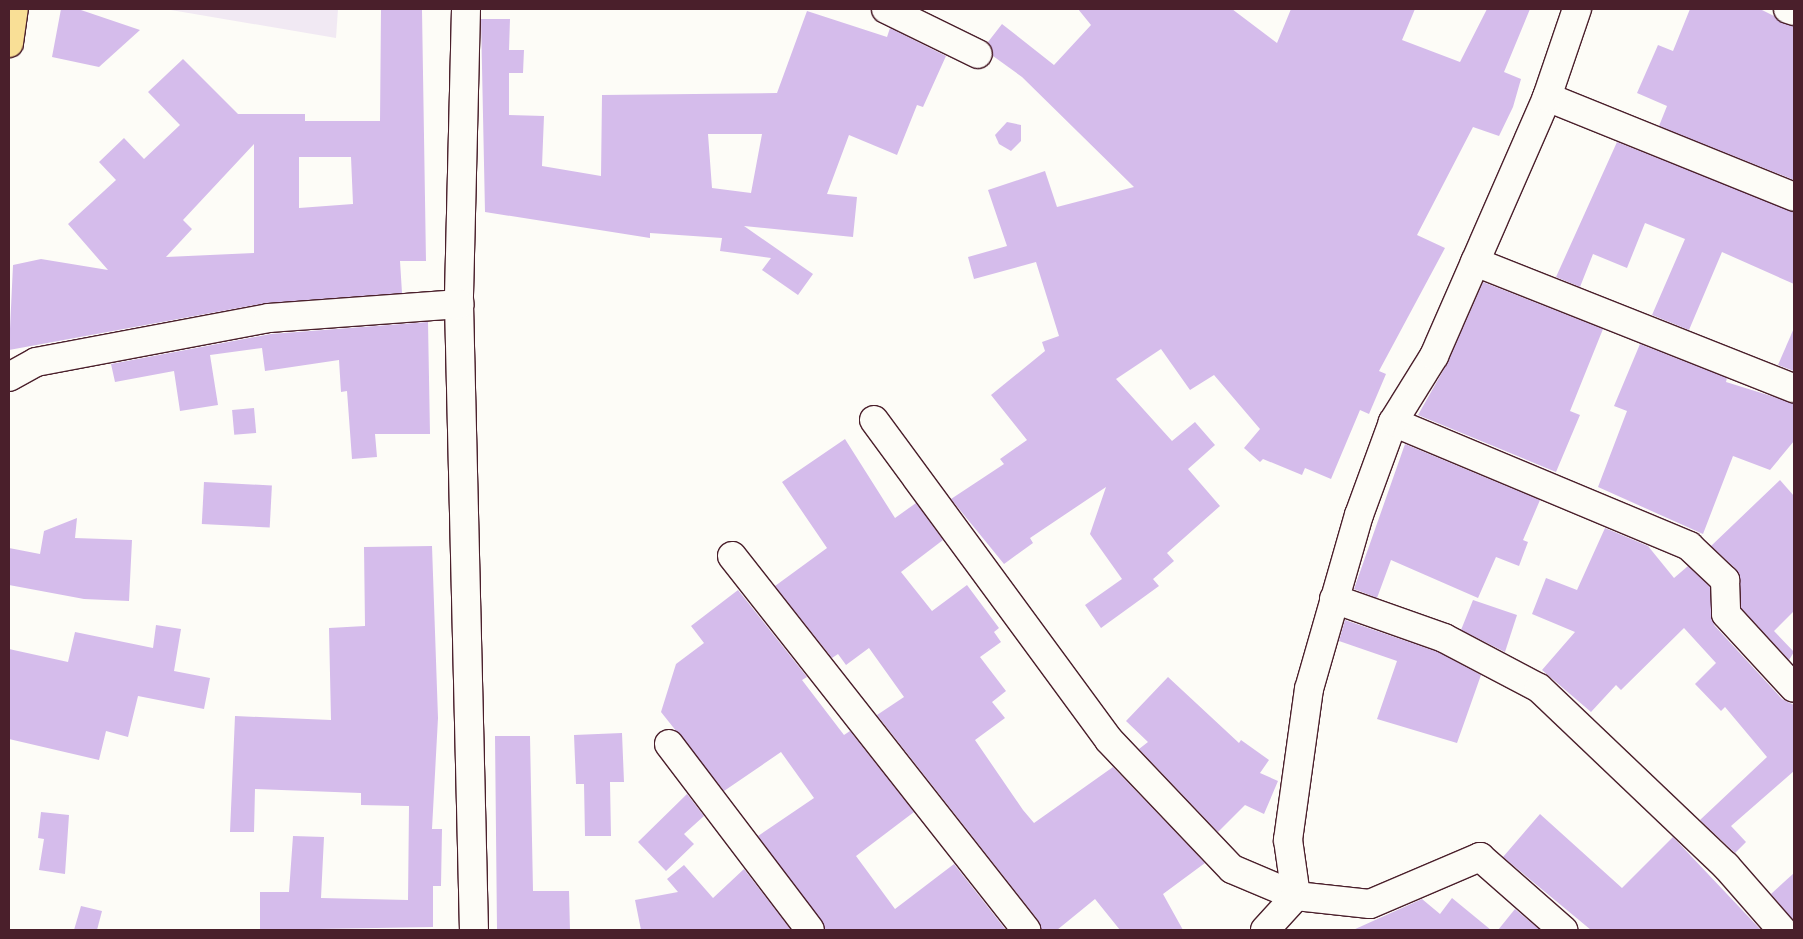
<!DOCTYPE html>
<style>
body{margin:0}
#map{position:relative;width:1803px;height:939px;overflow:hidden;background:#fdfcf7;font-family:Sriracha,sans-serif}
div>[style]{position:absolute}
.built>*{inset:0;background:#f1e9f3}
.building>*{inset:0;background:#d5bceb;transform-origin:0 0}
.roads{filter:drop-shadow(1px 0 #4a1f2b) drop-shadow(-1px 0 #4a1f2b) drop-shadow(0 1px #4a1f2b) drop-shadow(0 -1px #4a1f2b)}
.minor>*{height:28px;margin:-14px;padding:0 14px;transform-origin:14px;border-radius:14px;background:#fdfcf7}
.major>*{height:28px;margin:-14px;padding:0 14px;transform-origin:14px;border-radius:14px;background:#f9df96}
span{translate:-50% -50%;white-space:nowrap;text-align:center;line-height:1.15;-webkit-text-stroke:4.5px #fdfcf7;paint-order:stroke}
.frame{position:absolute;inset:0;border:10px solid #4a1f2b;pointer-events:none}
</style>
<div id="map">
<div class="built">
<div style="clip-path:polygon(165px 9px,338px 9px,336px 38px)"></div>
</div>
<div class="building">
<div style="clip-path:polygon(61px 9px,78px 9px,140px 30px,99px 67px,52px 57px)"></div>
<div style="clip-path:polygon(1078px 9px,1232px 9px,1277px 43px,1291px 9px,1415px 9px,1402px 40px,1460px 62px,1487px 9px,1530px 9px,1504px 72px,1521px 79px,1513px 107px,1499px 136px,1473px 127px,1417px 235px,1445px 248px,1379px 371px,1386px 374px,1369px 414px,1360px 410px,1331px 479px,1305px 468px,1302px 475px,1263px 459px,1260px 462px,1244px 448px,1260px 429px,1214px 375px,1190px 390px,1161px 349px,1116px 379px,1172px 441px,1195px 422px,1215px 445px,1188px 469px,1220px 506px,1167px 553px,1174px 561px,1153px 579px,1159px 586px,1101px 628px,1085px 605px,1122px 579px,1090px 534px,1106px 487px,1030px 538px,1033px 543px,1004px 564px,951px 499px,1004px 464px,1000px 459px,1027px 440px,991px 395px,1045px 351px,1042px 342px,1059px 336px,1036px 262px,974px 279px,968px 257px,1007px 246px,988px 190px,1045px 171px,1057px 207px,1134px 187px,1022px 77px,993px 56px,988px 42px,1002px 24px,1054px 65px,1091px 25px)"></div>
<div style="clip-path:polygon(1690px 9px,1760px 9px,1794px 26px,1794px 180px,1659px 126px,1667px 106px,1637px 93px,1658px 45px,1673px 51px)"></div>
<div style="clip-path:polygon(evenodd,381px 10px,422px 10px,426px 261px,400px 261px,402px 293px,266px 303px,9px 350px,13px 265px,41px 259px,108px 270px,68px 224px,116px 180px,99px 162px,124px 138px,144px 159px,180px 125px,148px 92px,183px 59px,238px 114px,305px 114px,305px 121px,380px 121px,381px 10px,254px 144px,254px 253px,166px 257px,192px 229px,183px 220px,254px 144px,381px 10px,299px 157px,351px 157px,353px 204px,299px 208px,299px 157px)"></div>
<div style="clip-path:polygon(evenodd,807px 11px,887px 37px,890px 28px,946px 56px,923px 107px,917px 105px,897px 155px,849px 135px,827px 194px,857px 197px,853px 237px,744px 226px,813px 274px,798px 295px,762px 270px,771px 258px,720px 251px,722px 238px,650px 233px,650px 238px,485px 212px,481px 19px,510px 19px,509px 50px,524px 50px,523px 73px,509px 73px,509px 115px,544px 116px,542px 166px,601px 176px,602px 95px,777px 93px,807px 11px,708px 134px,762px 134px,751px 193px,712px 188px,708px 134px)"></div>
<div style="clip-path:polygon(1007px 122px,1021px 125px,1021px 141px,1011px 151px,999px 144px,995px 135px)"></div>
<div style="clip-path:polygon(1617px 142px,1794px 212px,1794px 284px,1722px 252px,1689px 330px,1652px 315px,1685px 239px,1645px 223px,1627px 268px,1593px 254px,1580px 287px,1556px 277px)"></div>
<div style="clip-path:polygon(1483px 282px,1603px 329px,1570px 411px,1580px 415px,1556px 472px,1418px 415px,1448px 362px)"></div>
<div style="clip-path:polygon(428px 322px,430px 434px,375px 434px,377px 457px,352px 459px,347px 391px,341px 392px,339px 360px,265px 371px,262px 348px,210px 355px,218px 405px,180px 411px,174px 371px,115px 382px,111px 364px,271px 334px)"></div>
<div style="clip-path:polygon(1794px 328px,1794px 371px,1778px 365px)"></div>
<div style="clip-path:polygon(1640px 344px,1727px 378px,1726px 382px,1794px 403px,1794px 441px,1770px 470px,1733px 456px,1703px 534px,1598px 487px,1627px 411px,1614px 406px)"></div>
<div style="left:254px;top:408px;width:25px;height:22px;rotate:85deg"></div>
<div style="clip-path:polygon(845px 439px,895px 518px,916px 503px,943px 540px,901px 572px,932px 611px,967px 585px,999px 628px,994px 632px,1001px 642px,980px 657px,1006px 691px,992px 702px,1005px 718px,975px 740px,1023px 810px,1034px 823px,1113px 767px,1205px 863px,1163px 894px,1183px 930px,1120px 930px,1095px 899px,1057px 930px,1041px 930px,1038px 920px,877px 715px,904px 697px,869px 648px,846px 665px,838px 654px,832px 658px,775px 586px,827px 548px,782px 482px)"></div>
<div style="clip-path:polygon(1405px 444px,1540px 500px,1523px 540px,1528px 542px,1519px 566px,1496px 557px,1478px 598px,1391px 560px,1377px 598px,1354px 589px)"></div>
<div style="clip-path:polygon(1780px 480px,1794px 496px,1794px 611px,1774px 631px,1794px 652px,1789px 660px,1741px 608px,1736px 569px,1711px 546px)"></div>
<div style="left:204px;top:482px;width:68px;height:42px;rotate:3deg"></div>
<div style="clip-path:polygon(77px 518px,75px 538px,132px 540px,129px 601px,84px 599px,9px 585px,9px 548px,40px 554px,44px 531px)"></div>
<div style="clip-path:polygon(1605px 528px,1648px 546px,1674px 578px,1688px 566px,1710px 587px,1714px 625px,1782px 699px,1794px 705px,1794px 771px,1731px 826px,1746px 842px,1735px 853px,1700px 820px,1767px 757px,1725px 707px,1721px 711px,1695px 684px,1716px 663px,1684px 628px,1621px 690px,1616px 685px,1591px 712px,1542px 670px,1575px 632px,1532px 614px,1546px 578px,1577px 590px)"></div>
<div style="clip-path:polygon(432px 546px,438px 718px,432px 829px,442px 829px,441px 886px,433px 886px,433px 927px,260px 930px,260px 892px,289px 892px,293px 836px,324px 837px,321px 898px,408px 900px,409px 806px,361px 805px,361px 793px,255px 789px,254px 832px,230px 832px,235px 716px,331px 720px,329px 628px,365px 626px,364px 547px)"></div>
<div style="clip-path:polygon(738px 590px,807px 677px,802px 680px,844px 735px,850px 731px,914px 812px,856px 856px,895px 909px,954px 864px,1006px 930px,825px 930px,758px 836px,814px 798px,781px 752px,724px 791px,661px 712px,676px 664px,704px 643px,691px 626px)"></div>
<div style="clip-path:polygon(1473px 600px,1517px 615px,1505px 652px,1461px 630px)"></div>
<div style="clip-path:polygon(1345px 620px,1438px 652px,1481px 675px,1457px 743px,1377px 719px,1397px 661px,1339px 641px)"></div>
<div style="clip-path:polygon(156px 625px,181px 629px,174px 671px,210px 678px,204px 709px,138px 696px,128px 737px,106px 731px,99px 760px,9px 739px,9px 649px,68px 662px,75px 632px,153px 648px)"></div>
<div style="clip-path:polygon(1168px 677px,1239px 743px,1241px 740px,1269px 760px,1260px 773px,1278px 781px,1264px 814px,1245px 805px,1218px 832px,1139px 749px,1148px 742px,1126px 721px)"></div>
<div style="clip-path:polygon(622px 733px,624px 782px,610px 782px,611px 836px,585px 836px,584px 784px,576px 784px,574px 735px)"></div>
<div style="clip-path:polygon(495px 736px,530px 736px,533px 891px,569px 891px,570px 930px,497px 930px)"></div>
<div style="clip-path:polygon(687px 794px,704px 816px,684px 834px,694px 844px,666px 871px,638px 842px)"></div>
<div style="clip-path:polygon(41px 812px,69px 815px,65px 874px,39px 870px,44px 839px,38px 838px)"></div>
<div style="clip-path:polygon(1540px 814px,1622px 888px,1673px 837px,1761px 930px,1591px 930px,1503px 857px)"></div>
<div style="clip-path:polygon(684px 865px,713px 898px,744px 869px,791px 930px,641px 930px,635px 900px,678px 892px,667px 879px)"></div>
<div style="clip-path:polygon(1794px 873px,1794px 921px,1771px 894px)"></div>
<div style="clip-path:polygon(1452px 898px,1491px 930px,1353px 930px,1422px 899px,1440px 914px)"></div>
<div style="clip-path:polygon(81px 906px,102px 911px,97px 930px,74px 930px)"></div>
<div style="clip-path:polygon(1515px 909px,1540px 930px,1498px 930px)"></div>
</div>
<div class="roads">
<div class="minor">
<div style="left:466px;top:9px;width:295px;rotate:91.4deg"></div>
<div style="left:459px;top:304px;width:626px;rotate:88.63deg"></div>
<div style="left:886px;top:9px;width:102px;rotate:26.1deg"></div>
<div style="left:1788px;top:9px;width:6px;rotate:18deg"></div>
<div style="left:1547px;top:97px;width:266px;rotate:22deg"></div>
<div style="left:1475px;top:262px;width:343px;rotate:21.6deg"></div>
<div style="left:9px;top:377px;width:31px;rotate:-29deg"></div>
<div style="left:36px;top:362px;width:237px;rotate:-10.7deg"></div>
<div style="left:269px;top:318px;width:191px;rotate:-4.2deg"></div>
<div style="left:874px;top:420px;width:397px;rotate:53.7deg"></div>
<div style="left:1109px;top:740px;width:178px;rotate:46.4deg"></div>
<div style="left:1232px;top:869px;width:69px;rotate:22.9deg"></div>
<div style="left:1296px;top:896px;width:74px;rotate:6.2deg"></div>
<div style="left:1370px;top:904px;width:120px;rotate:-23.1deg"></div>
<div style="left:1480px;top:857px;width:111px;rotate:41.3deg"></div>
<div style="left:1393px;top:422px;width:321px;rotate:22.7deg"></div>
<div style="left:1689px;top:546px;width:50px;rotate:43.4deg"></div>
<div style="left:1725px;top:580px;width:34px;rotate:88deg"></div>
<div style="left:1726px;top:614px;width:100px;rotate:47.4deg"></div>
<div style="left:732px;top:556px;width:476px;rotate:51.8deg"></div>
<div style="left:1334px;top:599px;width:117px;rotate:19.5deg"></div>
<div style="left:1444px;top:638px;width:107px;rotate:27.8deg"></div>
<div style="left:1539px;top:688px;width:258px;rotate:43.6deg"></div>
<div style="left:1726px;top:866px;width:85px;rotate:48.8deg"></div>
<div style="left:669px;top:744px;width:233px;rotate:52.8deg"></div>
<div style="left:1265px;top:930px;width:46px;rotate:-47.6deg"></div>
<div style="left:1296px;top:896px;width:57px;rotate:-98.1deg"></div>
<div style="left:1288px;top:840px;width:152px;rotate:-82.1deg"></div>
<div style="left:1309px;top:689px;width:181px;rotate:-74deg"></div>
<div style="left:1359px;top:515px;width:99px;rotate:-69.9deg"></div>
<div style="left:1393px;top:422px;width:78px;rotate:-58.2deg"></div>
<div style="left:1434px;top:356px;width:283px;rotate:-66.4deg"></div>
<div style="left:1547px;top:97px;width:93px;rotate:-71.2deg"></div>
</div>
<div class="major">
<div style="left:9px;top:43px;width:34px;rotate:-82deg"></div>
</div>
</div>
<div class="frame"></div>
</div>
